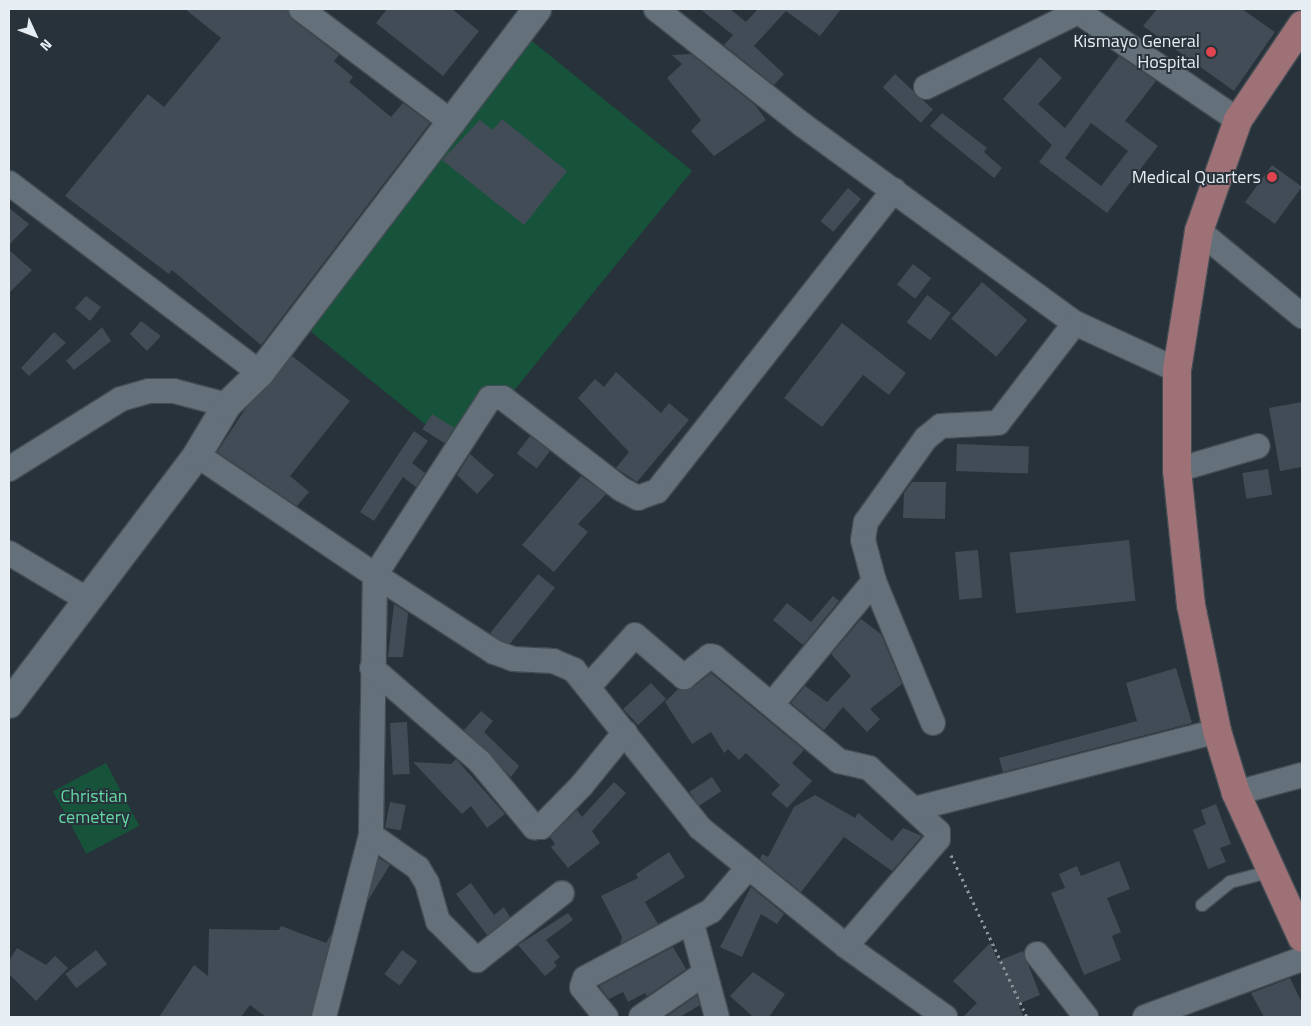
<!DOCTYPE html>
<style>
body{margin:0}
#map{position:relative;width:1311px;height:1026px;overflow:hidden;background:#28323b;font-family:"Titillium Web",sans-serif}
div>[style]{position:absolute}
.green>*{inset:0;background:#16533a;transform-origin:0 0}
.building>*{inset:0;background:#424c56;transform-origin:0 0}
.path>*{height:3px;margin-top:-1.5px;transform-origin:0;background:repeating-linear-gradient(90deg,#8a939a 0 2.5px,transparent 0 6.5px)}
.roads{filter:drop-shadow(1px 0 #434d54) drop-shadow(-1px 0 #434d54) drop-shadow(0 1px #434d54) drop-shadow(0 -1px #434d54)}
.service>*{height:12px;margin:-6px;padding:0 6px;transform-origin:6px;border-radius:6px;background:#64707a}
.minor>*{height:24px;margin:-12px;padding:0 12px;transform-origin:12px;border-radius:12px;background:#64707a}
.tertiary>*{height:28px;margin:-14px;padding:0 14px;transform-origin:14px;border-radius:14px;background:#64707a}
.primary>*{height:28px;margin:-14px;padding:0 14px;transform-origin:14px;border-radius:14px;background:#9e7176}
.dots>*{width:14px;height:14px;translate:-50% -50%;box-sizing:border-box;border:2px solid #28323b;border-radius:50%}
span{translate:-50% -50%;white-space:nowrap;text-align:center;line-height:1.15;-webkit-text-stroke:4px #28323b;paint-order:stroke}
.poi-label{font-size:18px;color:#e6edf3}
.right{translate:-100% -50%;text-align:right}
.park-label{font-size:18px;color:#64d8a5}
.frame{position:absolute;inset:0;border:10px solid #e6edf3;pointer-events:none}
.north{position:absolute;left:10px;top:10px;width:50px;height:50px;-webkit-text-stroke:4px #28323b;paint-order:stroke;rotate:133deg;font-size:14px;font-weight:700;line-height:20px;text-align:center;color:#e6edf3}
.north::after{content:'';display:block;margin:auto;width:18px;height:22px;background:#e6edf3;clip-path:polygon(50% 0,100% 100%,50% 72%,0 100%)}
</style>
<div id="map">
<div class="green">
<div style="left:532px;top:41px;width:206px;height:365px;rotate:39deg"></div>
<div style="left:106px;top:763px;width:71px;height:60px;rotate:62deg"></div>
</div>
<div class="building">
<div style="clip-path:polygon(185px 9px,287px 9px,293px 20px,339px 55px,334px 61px,353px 77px,349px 82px,391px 117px,403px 103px,430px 123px,261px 345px,172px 270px,169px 274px,65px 196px,148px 94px,164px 107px,221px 38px)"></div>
<div style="clip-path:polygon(387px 9px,452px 9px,479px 31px,443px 76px,376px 23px)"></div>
<div style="clip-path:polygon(700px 9px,730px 9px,746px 22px,758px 9px,841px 9px,820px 36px,786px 11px,754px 46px,784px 74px,774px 85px,724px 45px,733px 35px)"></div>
<div style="clip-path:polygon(1157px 9px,1242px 9px,1275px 32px,1234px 91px,1143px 26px)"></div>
<div style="clip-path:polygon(691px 54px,755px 105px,766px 120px,714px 156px,691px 131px,701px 120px,667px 78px,682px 64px,672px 55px)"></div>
<div style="clip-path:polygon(evenodd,1119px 56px,1156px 81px,1125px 121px,1158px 146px,1107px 213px,1039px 162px,1052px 145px,1003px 99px,1040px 57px,1062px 78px,1038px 104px,1065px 128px,1119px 56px,1091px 123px,1128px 151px,1101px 186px,1065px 158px,1091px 123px)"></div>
<div style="left:895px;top:74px;width:52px;height:18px;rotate:43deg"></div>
<div style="clip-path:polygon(942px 113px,987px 148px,984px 152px,1002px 168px,994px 178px,930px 126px)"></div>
<div style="clip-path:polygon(502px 119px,567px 171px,524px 225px,442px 160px,480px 120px,493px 130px)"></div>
<div style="left:1272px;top:165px;width:37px;height:46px;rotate:36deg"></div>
<div style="left:848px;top:188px;width:17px;height:43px;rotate:40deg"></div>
<div style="clip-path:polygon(9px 208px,29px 224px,9px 245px)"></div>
<div style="clip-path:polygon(9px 250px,32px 270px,9px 293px)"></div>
<div style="left:913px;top:264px;width:23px;height:26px;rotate:38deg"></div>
<div style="left:982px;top:282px;width:59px;height:48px;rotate:40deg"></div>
<div style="left:927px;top:295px;width:30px;height:34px;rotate:37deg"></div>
<div style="clip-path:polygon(86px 296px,101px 307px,90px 321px,75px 308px)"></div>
<div style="clip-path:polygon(141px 321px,161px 336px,147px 351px,130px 334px)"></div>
<div style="clip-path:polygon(842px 323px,906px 373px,889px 395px,863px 375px,822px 427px,784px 398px)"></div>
<div style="clip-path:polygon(102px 327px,111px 341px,74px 370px,66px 361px)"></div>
<div style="clip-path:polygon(54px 332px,66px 343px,29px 376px,21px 368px)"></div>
<div style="clip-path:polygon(292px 356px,350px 401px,290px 476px,309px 492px,297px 506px,217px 452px,246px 408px)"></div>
<div style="clip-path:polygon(616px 372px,661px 413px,669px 403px,689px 420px,637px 482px,616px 468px,629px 452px,578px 398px,595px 379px,604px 387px)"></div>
<div style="clip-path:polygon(1302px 402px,1302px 467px,1280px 471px,1269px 408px)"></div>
<div style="left:432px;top:414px;width:26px;height:18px;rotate:32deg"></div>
<div style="clip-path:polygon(414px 431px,428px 441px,412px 463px,425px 473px,416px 487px,403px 477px,374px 521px,360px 512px)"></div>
<div style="left:530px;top:436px;width:25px;height:22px;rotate:37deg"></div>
<div style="left:957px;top:444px;width:72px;height:27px;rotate:2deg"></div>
<div style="clip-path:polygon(470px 454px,494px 475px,477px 494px,457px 475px)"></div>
<div style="left:1268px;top:469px;width:26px;height:26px;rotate:81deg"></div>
<div style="clip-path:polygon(581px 476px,606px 494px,578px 524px,588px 532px,554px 572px,522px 545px)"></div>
<div style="clip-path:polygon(912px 482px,946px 482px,945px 519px,903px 518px,904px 493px)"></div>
<div style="left:1129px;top:540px;width:61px;height:120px;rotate:84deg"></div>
<div style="left:978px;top:550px;width:48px;height:23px;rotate:85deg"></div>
<div style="left:538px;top:574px;width:22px;height:76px;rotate:39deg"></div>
<div style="clip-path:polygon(833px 596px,839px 601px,803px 645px,773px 620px,787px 603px,811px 622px)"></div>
<div style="clip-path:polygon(394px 604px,408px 613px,403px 657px,388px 657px)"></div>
<div style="clip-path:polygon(861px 619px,881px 634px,902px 684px,870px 709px,880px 719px,867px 732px,843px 707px,824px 730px,791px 703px,805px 686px,827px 702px,851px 676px,831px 654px)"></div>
<div style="clip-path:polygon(1176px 668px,1192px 723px,1003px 772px,999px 758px,1137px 721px,1126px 683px)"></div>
<div style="clip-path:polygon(711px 673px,804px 750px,792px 763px,812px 781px,787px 808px,771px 794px,780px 785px,746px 753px,739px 760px,728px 749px,724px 753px,711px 732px,692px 744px,665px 702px,678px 689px,692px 688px)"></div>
<div style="left:651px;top:683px;width:22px;height:38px;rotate:47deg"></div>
<div style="clip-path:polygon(481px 711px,493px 721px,484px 732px,519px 766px,511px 777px,464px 730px)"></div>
<div style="left:407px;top:722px;width:52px;height:17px;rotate:87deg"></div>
<div style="clip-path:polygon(456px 759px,505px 814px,487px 828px,471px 806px,462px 814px,413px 762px,451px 764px)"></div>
<div style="left:712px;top:777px;width:17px;height:27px;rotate:57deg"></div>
<div style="clip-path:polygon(614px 782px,626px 793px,592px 831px,600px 843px,568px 868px,551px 847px,555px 844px,550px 837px,577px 810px,582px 817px)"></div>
<div style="clip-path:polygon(815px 795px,855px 818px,858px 813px,892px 841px,903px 828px,922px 836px,892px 871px,844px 837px,801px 892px,760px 859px,762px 854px,768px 857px,794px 807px)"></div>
<div style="left:390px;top:802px;width:16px;height:26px;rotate:11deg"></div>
<div style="clip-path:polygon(1216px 804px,1231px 844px,1220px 848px,1226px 862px,1208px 869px,1193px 830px,1206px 824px,1201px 810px)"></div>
<div style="clip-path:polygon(669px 852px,685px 877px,645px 902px,658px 924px,620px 944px,622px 937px,601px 896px,638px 878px,636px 874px)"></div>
<div style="left:379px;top:858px;width:13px;height:106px;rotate:32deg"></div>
<div style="clip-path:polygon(1119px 861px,1130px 889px,1107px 898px,1121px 932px,1112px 936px,1121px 960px,1084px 975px,1051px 893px,1065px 888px,1059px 874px,1077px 866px,1081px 876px)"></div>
<div style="clip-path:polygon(471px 883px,494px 915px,504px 907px,510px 917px,487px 935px,456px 894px)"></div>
<div style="clip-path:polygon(751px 887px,784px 914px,777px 924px,761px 914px,742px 957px,720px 947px)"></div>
<div style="clip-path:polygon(568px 913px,573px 920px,546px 940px,560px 957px,554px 962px,557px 966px,545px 976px,518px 945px)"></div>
<div style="clip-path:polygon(281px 926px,329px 944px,311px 1017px,266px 1017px,250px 1005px,241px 1017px,159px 1017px,194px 965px,208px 976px,209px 929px,279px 930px)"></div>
<div style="clip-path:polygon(990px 943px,998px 961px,1023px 951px,1040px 995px,1018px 1004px,1024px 1017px,963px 1017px,977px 1003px,953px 981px)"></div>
<div style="clip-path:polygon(673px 947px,686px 969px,647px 996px,645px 993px,628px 1002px,623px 992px,609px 999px,599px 986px)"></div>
<div style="clip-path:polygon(17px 948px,46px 965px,55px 956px,68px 968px,36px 1001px,9px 974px,9px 961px)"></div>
<div style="left:96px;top:950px;width:18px;height:39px;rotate:52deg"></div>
<div style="left:402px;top:950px;width:19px;height:30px;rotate:36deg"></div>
<div style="clip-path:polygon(753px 972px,785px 994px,769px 1017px,753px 1017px,730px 996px)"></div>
<div style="clip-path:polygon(1290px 978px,1302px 1003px,1302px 1017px,1264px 1017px,1251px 993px)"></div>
<div style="clip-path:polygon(697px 995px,700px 1005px,680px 1017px,666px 1017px)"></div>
</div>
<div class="path">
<div style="left:951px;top:855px;width:179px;rotate:64.9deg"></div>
</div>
<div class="roads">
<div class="service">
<div style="left:1202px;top:905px;width:36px;rotate:-39deg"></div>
<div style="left:1230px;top:882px;width:43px;rotate:-14.7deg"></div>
</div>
<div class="minor">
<div style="left:301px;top:9px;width:190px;rotate:36.9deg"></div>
<div style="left:656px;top:9px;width:187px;rotate:38.3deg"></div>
<div style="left:803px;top:125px;width:336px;rotate:36.1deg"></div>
<div style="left:1075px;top:323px;width:112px;rotate:24.7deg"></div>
<div style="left:1074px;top:9px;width:198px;rotate:34.1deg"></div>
<div style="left:926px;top:87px;width:169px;rotate:-26.3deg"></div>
<div style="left:9px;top:183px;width:315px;rotate:37.1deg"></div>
<div style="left:894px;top:190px;width:383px;rotate:128.2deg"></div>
<div style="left:657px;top:491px;width:20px;rotate:160deg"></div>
<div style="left:638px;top:498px;width:19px;rotate:-152deg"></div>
<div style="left:621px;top:489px;width:149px;rotate:-142.4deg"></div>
<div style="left:503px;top:398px;width:13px;rotate:180deg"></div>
<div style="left:490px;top:398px;width:211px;rotate:123deg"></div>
<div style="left:375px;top:575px;width:142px;rotate:32.9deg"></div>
<div style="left:494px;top:652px;width:20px;rotate:20deg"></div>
<div style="left:513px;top:659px;width:40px;rotate:2.9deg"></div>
<div style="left:553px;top:661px;width:23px;rotate:23deg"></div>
<div style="left:574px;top:670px;width:202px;rotate:51.4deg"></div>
<div style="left:700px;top:828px;width:188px;rotate:38.9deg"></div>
<div style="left:846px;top:946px;width:122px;rotate:35.6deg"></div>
<div style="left:1199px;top:231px;width:134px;rotate:39.5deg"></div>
<div style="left:197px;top:455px;width:215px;rotate:34deg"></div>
<div style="left:375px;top:575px;width:260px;rotate:90.9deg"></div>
<div style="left:371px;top:835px;width:188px;rotate:104.5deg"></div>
<div style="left:9px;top:469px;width:132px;rotate:-32deg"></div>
<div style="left:121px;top:399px;width:29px;rotate:-16deg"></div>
<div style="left:149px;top:391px;width:25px"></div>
<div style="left:174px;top:391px;width:55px;rotate:14.8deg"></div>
<div style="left:1177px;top:470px;width:84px;rotate:-16.5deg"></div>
<div style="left:9px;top:553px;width:92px;rotate:30.7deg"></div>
<div style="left:372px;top:668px;width:143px;rotate:41deg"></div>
<div style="left:480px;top:762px;width:85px;rotate:50.3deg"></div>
<div style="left:534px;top:827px;width:7px"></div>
<div style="left:541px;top:827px;width:59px;rotate:-45.7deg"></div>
<div style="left:582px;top:785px;width:68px;rotate:-50.9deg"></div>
<div style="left:590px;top:685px;width:67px;rotate:-48deg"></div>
<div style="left:635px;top:635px;width:65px;rotate:40.6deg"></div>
<div style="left:684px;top:677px;width:33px;rotate:-39deg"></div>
<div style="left:710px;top:656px;width:4px;rotate:14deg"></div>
<div style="left:714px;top:657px;width:163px;rotate:39.8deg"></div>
<div style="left:839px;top:761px;width:31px;rotate:13deg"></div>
<div style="left:869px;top:768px;width:94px;rotate:42.8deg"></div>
<div style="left:938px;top:832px;width:7px;rotate:90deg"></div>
<div style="left:938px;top:839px;width:141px;rotate:130.7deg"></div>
<div style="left:772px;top:704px;width:160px;rotate:-50.3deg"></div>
<div style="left:933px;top:723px;width:154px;rotate:-112.6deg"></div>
<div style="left:874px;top:581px;width:42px;rotate:-105deg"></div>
<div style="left:863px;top:540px;width:18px;rotate:-81deg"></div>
<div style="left:866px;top:522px;width:103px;rotate:-54.5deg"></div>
<div style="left:926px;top:438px;width:19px;rotate:-39deg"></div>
<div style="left:941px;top:426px;width:57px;rotate:-3deg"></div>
<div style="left:998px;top:423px;width:126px;rotate:-52.4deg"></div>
<div style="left:1236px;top:793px;width:68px;rotate:-15.3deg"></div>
<div style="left:914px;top:809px;width:313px;rotate:-14.4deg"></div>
<div style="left:371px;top:835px;width:57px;rotate:35.1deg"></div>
<div style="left:418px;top:868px;width:17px;rotate:59deg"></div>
<div style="left:427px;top:883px;width:40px;rotate:74deg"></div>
<div style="left:438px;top:921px;width:55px;rotate:45deg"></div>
<div style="left:477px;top:960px;width:108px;rotate:-38.2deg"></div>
<div style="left:692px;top:924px;width:96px;rotate:75deg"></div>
<div style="left:1037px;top:954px;width:80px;rotate:52.1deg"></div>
<div style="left:606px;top:1017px;width:38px;rotate:-129deg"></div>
<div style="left:582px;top:987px;width:9px;rotate:-72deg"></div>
<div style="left:585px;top:978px;width:143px;rotate:-28deg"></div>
<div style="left:711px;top:911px;width:55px;rotate:-49.4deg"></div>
<div style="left:641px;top:1017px;width:74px;rotate:-34.5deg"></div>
<div style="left:1145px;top:1017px;width:167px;rotate:-20.3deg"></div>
</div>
<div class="tertiary">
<div style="left:9px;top:704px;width:312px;rotate:-52.9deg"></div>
<div style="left:197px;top:455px;width:58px;rotate:-59deg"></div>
<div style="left:227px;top:405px;width:46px;rotate:-44.1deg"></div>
<div style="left:260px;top:373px;width:457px;rotate:-52.7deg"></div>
</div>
<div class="primary">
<div style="left:1302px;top:25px;width:115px;rotate:124deg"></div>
<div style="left:1238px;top:120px;width:118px;rotate:109.4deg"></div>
<div style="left:1199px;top:231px;width:141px;rotate:99deg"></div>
<div style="left:1177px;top:370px;width:100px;rotate:90deg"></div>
<div style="left:1177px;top:470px;width:136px;rotate:84.1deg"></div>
<div style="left:1191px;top:605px;width:129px;rotate:78.3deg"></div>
<div style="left:1217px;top:731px;width:65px;rotate:73deg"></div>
<div style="left:1236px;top:793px;width:159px;rotate:65.5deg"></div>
</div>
</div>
<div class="dots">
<div style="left:1211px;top:52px;background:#e0444e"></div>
<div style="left:1272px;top:177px;background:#e0444e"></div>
</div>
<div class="poi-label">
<span class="right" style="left:1200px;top:52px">Kismayo General<br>Hospital</span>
<span class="right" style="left:1261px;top:177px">Medical Quarters</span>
</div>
<div class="park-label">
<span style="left:94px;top:807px">Christian<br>cemetery</span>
</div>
<div class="frame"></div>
<div class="north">N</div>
</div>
